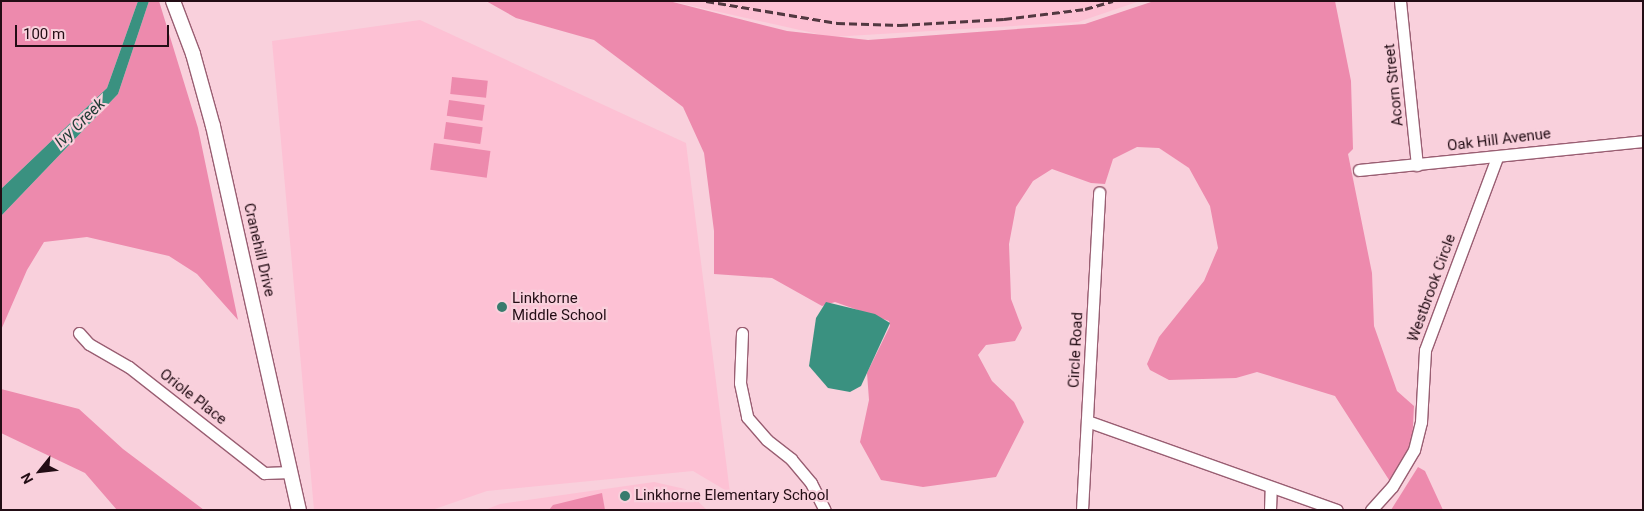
<!DOCTYPE html>
<style>
body{margin:0}
#map{position:relative;width:1644px;height:511px;overflow:hidden;background:#f9d0dc;font-family:Roboto,sans-serif}
div>[style]{position:absolute}
.built>*{inset:0;background:#fdc1d4}
.green>*{inset:0;background:#ed8aad;transform-origin:0 0}
.water>*{inset:0;background:#3a9180}
.roads{filter:drop-shadow(1px 0 #995e72) drop-shadow(-1px 0 #995e72) drop-shadow(0 1px #995e72) drop-shadow(0 -1px #995e72)}
.minor>*{height:11px;margin:-5.5px;padding:0 5.5px;transform-origin:5.5px;border-radius:5.5px;background:#fff}
.major>*{height:14px;margin:-7px;padding:0 7px;transform-origin:7px;border-radius:7px;background:#fff}
.rail>*{height:3px;margin-top:-1.5px;transform-origin:0;background:repeating-linear-gradient(90deg,#523841 0 8px,transparent 0 12px)}
.dots>*{width:14px;height:14px;translate:-50% -50%;box-sizing:border-box;border:2px solid #f9d0dc;border-radius:50%}
span{translate:-50% -50%;white-space:nowrap;text-align:center;line-height:1.15;-webkit-text-stroke:4.5px #f9d0dc;paint-order:stroke}
.street-label{font-size:15px;color:#230d15}
.poi-label{font-size:15px;color:#230d15}
.left{translate:0 -50%;text-align:left}
.water-label{font-size:16px;color:#213d36;font-style:italic}
.frame{position:absolute;inset:0;border:2px solid #230d15;pointer-events:none}
.north{position:absolute;left:15px;top:446px;width:50px;height:50px;-webkit-text-stroke:4px #f9d0dc;paint-order:stroke;rotate:241deg;font-size:14px;font-weight:700;line-height:20px;text-align:center;color:#230d15}
.north::after{content:'';display:block;margin:auto;width:18px;height:22px;background:#230d15;clip-path:polygon(50% 0,100% 100%,50% 72%,0 100%)}
.scale{position:absolute;left:15px;top:25px;width:154px;height:22px;box-sizing:border-box;border:2px solid #230d15;border-top:0;padding-left:6px;font-size:15px;line-height:18px;white-space:nowrap;color:#230d15;-webkit-text-stroke:4px #f9d0dc;paint-order:stroke}
</style>
<div id="map">
<div class="built">
<div style="clip-path:polygon(670px 1px,1140px 1px,1078px 22px,831px 37px)"></div>
<div style="clip-path:polygon(420px 20px,686px 143px,730px 493px,693px 471px,487px 491px,432px 510px,314px 510px,272px 41px)"></div>
<div style="clip-path:polygon(654px 482px,685px 489px,707px 510px,485px 510px,500px 504px)"></div>
</div>
<div class="green">
<div style="clip-path:polygon(1px 1px,138px 1px,107px 88px,1px 189px)"></div>
<div style="clip-path:polygon(149px 1px,159px 1px,198px 128px,238px 320px,197px 274px,169px 256px,87px 237px,44px 242px,27px 270px,1px 330px,1px 216px,118px 94px)"></div>
<div style="clip-path:polygon(486px 1px,669px 1px,787px 31px,868px 40px,1085px 24px,1154px 1px,1335px 1px,1351px 81px,1353px 149px,1348px 154px,1372px 273px,1374px 326px,1397px 391px,1414px 406px,1412px 444px,1391px 483px,1335px 396px,1257px 372px,1236px 378px,1169px 380px,1150px 370px,1147px 364px,1159px 337px,1204px 281px,1218px 248px,1210px 206px,1189px 168px,1159px 148px,1137px 147px,1113px 159px,1105px 184px,1091px 183px,1052px 169px,1033px 181px,1016px 207px,1009px 244px,1011px 299px,1022px 328px,1015px 341px,986px 345px,978px 355px,992px 381px,1014px 402px,1024px 422px,996px 477px,923px 487px,881px 480px,860px 442px,869px 400px,867px 373px,890px 326px,889px 321px,835px 302px,822px 306px,772px 278px,714px 274px,714px 231px,704px 153px,683px 107px,594px 40px,516px 18px)"></div>
<div style="left:452px;top:77px;width:36px;height:17px;rotate:6deg"></div>
<div style="left:449px;top:100px;width:36px;height:16px;rotate:8deg"></div>
<div style="left:446px;top:122px;width:37px;height:17px;rotate:8deg"></div>
<div style="left:434px;top:143px;width:57px;height:27px;rotate:8deg"></div>
<div style="clip-path:polygon(1px 389px,79px 409px,123px 449px,204px 510px,117px 510px,85px 473px,1px 433px)"></div>
<div style="clip-path:polygon(1418px 467px,1425px 471px,1443px 510px,1391px 510px)"></div>
<div style="clip-path:polygon(602px 493px,605px 510px,549px 510px,553px 505px)"></div>
</div>
<div class="water">
<div style="clip-path:polygon(138px 1px,149px 1px,118px 94px,1px 216px,1px 189px,107px 88px)"></div>
<div style="clip-path:polygon(826px 302px,875px 314px,890px 323px,861px 386px,850px 392px,828px 388px,809px 366px,816px 318px)"></div>
</div>
<div class="roads">
<div class="minor">
<div style="left:1400px;top:1px;width:165px;rotate:84.1deg"></div>
<div style="left:1359px;top:170px;width:285px;rotate:-5.8deg"></div>
<div style="left:79px;top:333px;width:15px;rotate:48deg"></div>
<div style="left:89px;top:344px;width:46px;rotate:29.9deg"></div>
<div style="left:129px;top:367px;width:172px;rotate:38.1deg"></div>
<div style="left:264px;top:473px;width:27px;rotate:-2deg"></div>
<div style="left:742px;top:333px;width:50px;rotate:92.3deg"></div>
<div style="left:740px;top:383px;width:35px;rotate:78deg"></div>
<div style="left:747px;top:417px;width:30px;rotate:49deg"></div>
<div style="left:767px;top:440px;width:31px;rotate:38deg"></div>
<div style="left:791px;top:459px;width:31px;rotate:50deg"></div>
<div style="left:811px;top:483px;width:30px;rotate:63deg"></div>
<div style="left:1087px;top:421px;width:265px;rotate:19.6deg"></div>
<div style="left:1082px;top:510px;width:318px;rotate:-86.9deg"></div>
<div style="left:1270px;top:510px;width:23px;rotate:-88deg"></div>
<div style="left:1371px;top:510px;width:31px;rotate:-48deg"></div>
<div style="left:1392px;top:487px;width:43px;rotate:-59.3deg"></div>
<div style="left:1414px;top:450px;width:29px;rotate:-76deg"></div>
<div style="left:1421px;top:422px;width:72px;rotate:-86.8deg"></div>
<div style="left:1425px;top:350px;width:206px;rotate:-69.5deg"></div>
</div>
<div class="major">
<div style="left:173px;top:1px;width:57px;rotate:69.3deg"></div>
<div style="left:193px;top:54px;width:75px;rotate:74.5deg"></div>
<div style="left:213px;top:126px;width:394px;rotate:77.4deg"></div>
</div>
</div>
<div class="rail">
<div style="left:706px;top:1px;width:133px;rotate:9.5deg"></div>
<div style="left:837px;top:23px;width:63px;rotate:1.8deg"></div>
<div style="left:900px;top:25px;width:104px;rotate:-3.3deg"></div>
<div style="left:1004px;top:19px;width:82px;rotate:-7deg"></div>
<div style="left:1085px;top:9px;width:29px;rotate:-16deg"></div>
</div>
<div class="dots">
<div style="left:502px;top:307px;background:#387b6d"></div>
<div style="left:625px;top:496px;background:#387b6d"></div>
</div>
<div class="street-label">
<span style="left:1394px;top:85px;rotate:-96deg">Acorn Street</span>
<span style="left:1499px;top:140px;rotate:-7deg">Oak Hill Avenue</span>
<span style="left:259px;top:250px;rotate:77deg">Cranehill Drive</span>
<span style="left:1432px;top:288px;rotate:-70deg">Westbrook Circle</span>
<span style="left:1076px;top:350px;rotate:-87deg">Circle Road</span>
<span style="left:193px;top:397px;rotate:38deg">Oriole Place</span>
</div>
<div class="poi-label">
<span class="left" style="left:512px;top:307px">Linkhorne<br>Middle School</span>
<span class="left" style="left:635px;top:496px">Linkhorne Elementary School</span>
</div>
<div class="water-label">
<span style="left:80px;top:123px;rotate:-44deg">Ivy Creek</span>
</div>
<div class="frame"></div>
<div class="north">N</div>
<div class="scale">100 m</div>
</div>
